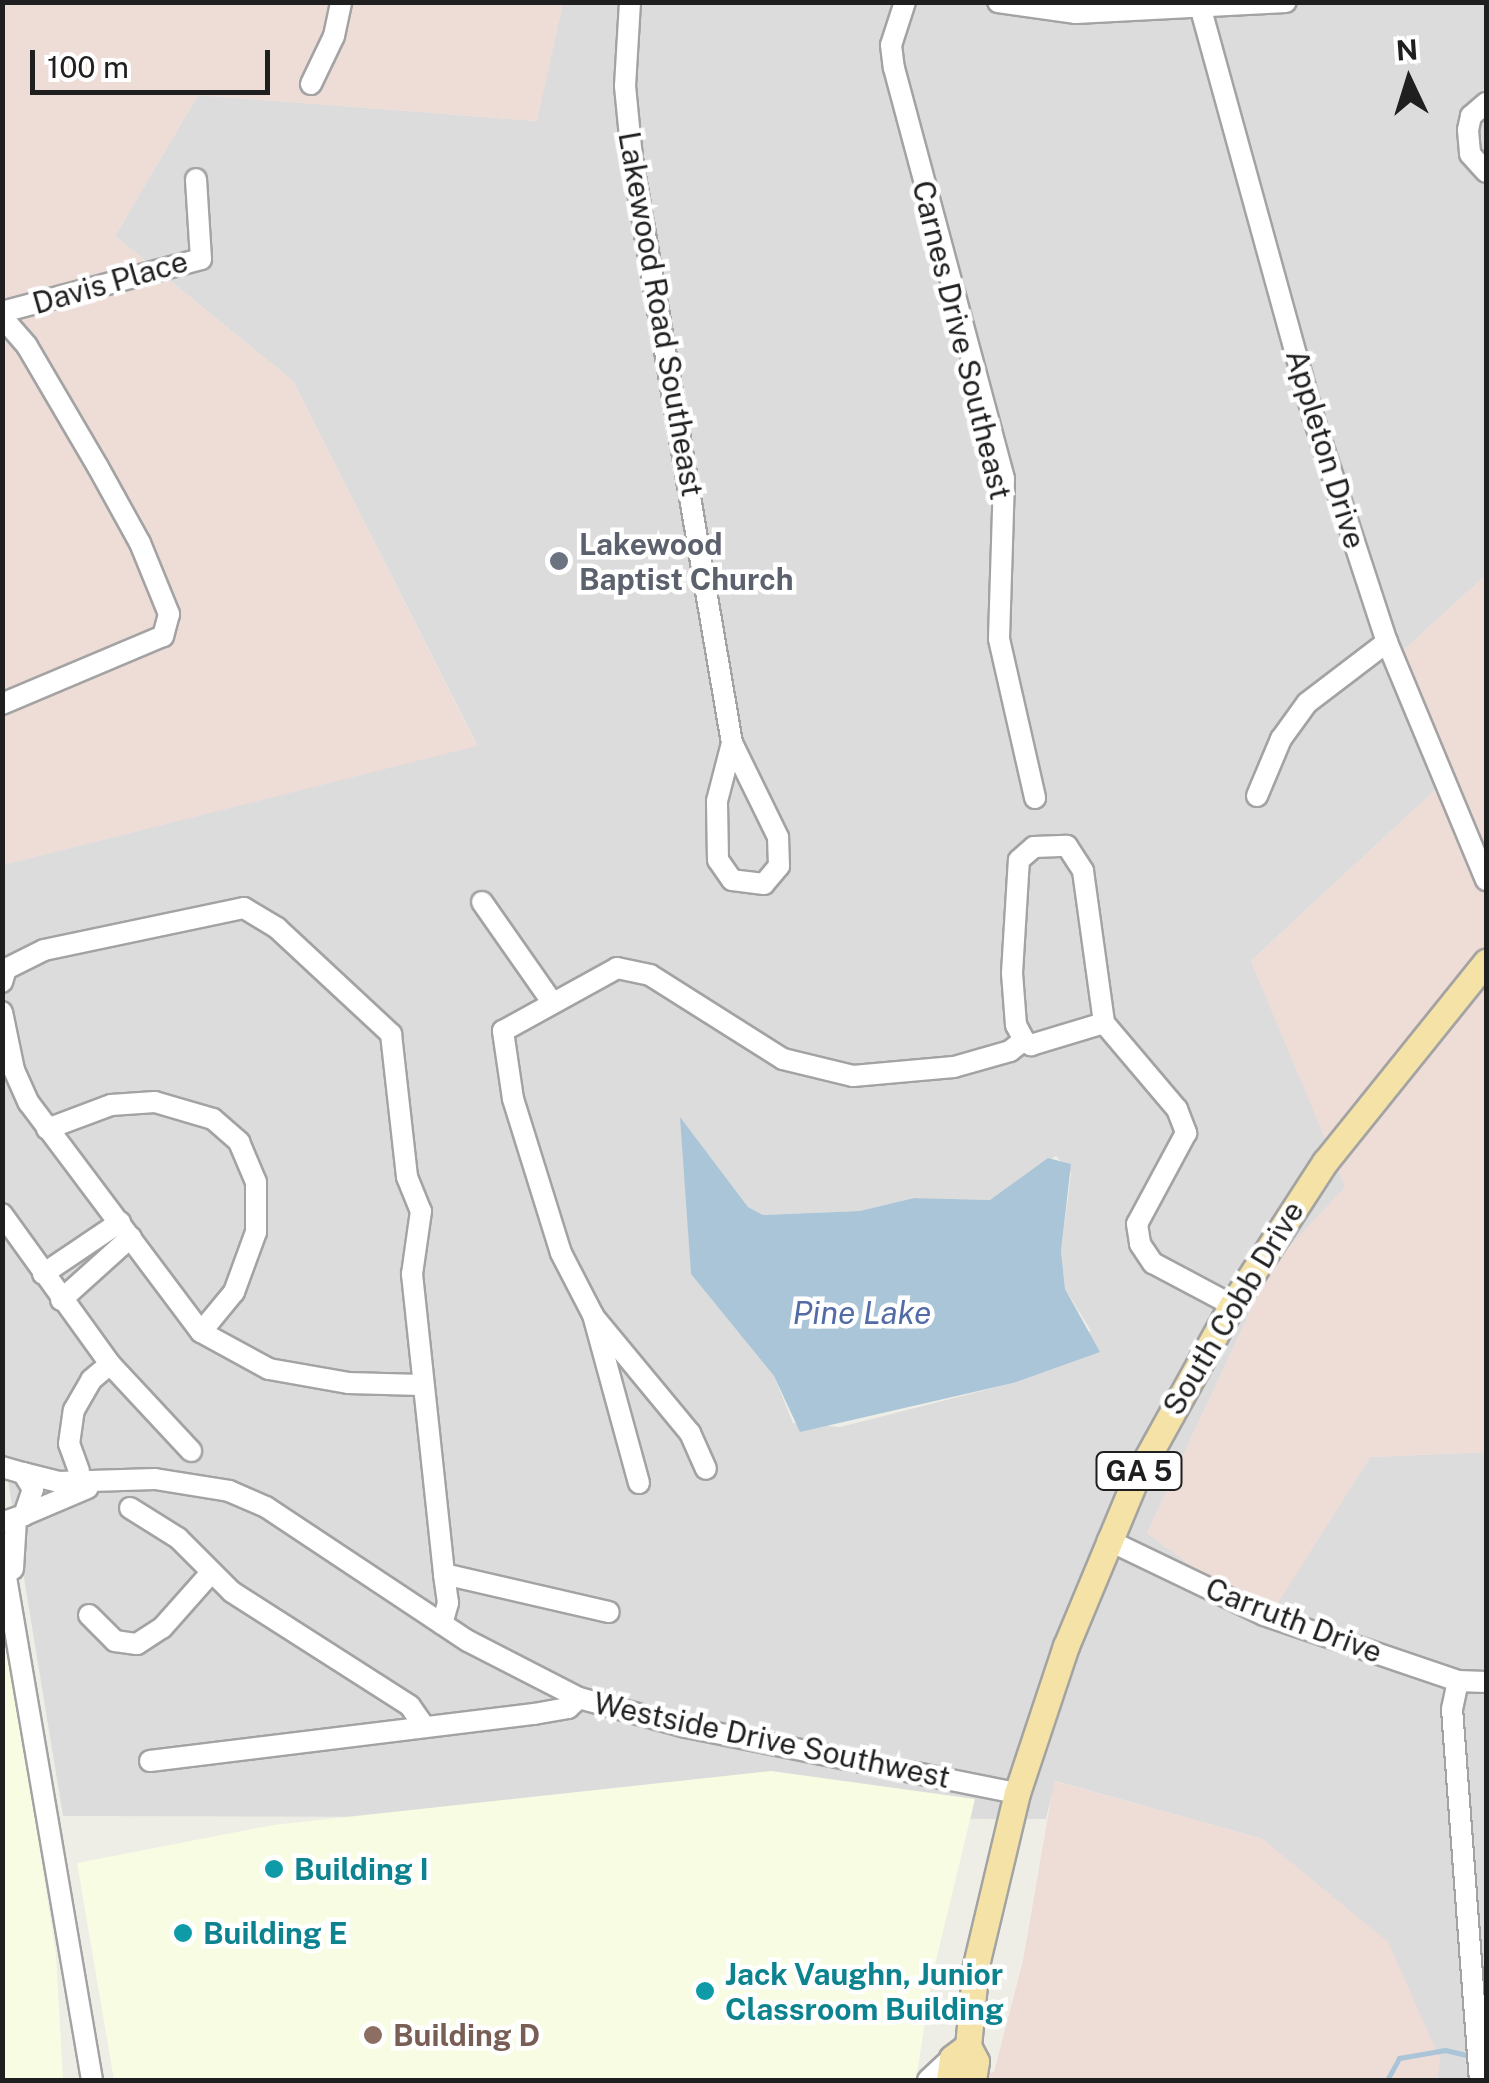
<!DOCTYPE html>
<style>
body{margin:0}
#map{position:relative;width:1489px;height:2083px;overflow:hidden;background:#efeee6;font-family:"Public Sans",sans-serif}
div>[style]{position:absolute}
.residential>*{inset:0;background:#dddcdc}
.commercial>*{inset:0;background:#eedcd7}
.education>*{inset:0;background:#f7fce2}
.water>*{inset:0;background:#aac5d8}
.stream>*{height:5px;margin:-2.5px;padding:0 2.5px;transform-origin:2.5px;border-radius:2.5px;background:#aac5d8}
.roads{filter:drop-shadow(2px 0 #a3a3a3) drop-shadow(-2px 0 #a3a3a3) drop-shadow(0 2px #a3a3a3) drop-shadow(0 -2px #a3a3a3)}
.minor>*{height:20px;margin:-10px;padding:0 10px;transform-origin:10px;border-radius:10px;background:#fff}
.major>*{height:25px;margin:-12.5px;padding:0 12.5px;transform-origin:12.5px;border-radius:12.5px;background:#f4e2a6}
.dots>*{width:28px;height:28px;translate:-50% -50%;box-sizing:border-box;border:5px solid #fff;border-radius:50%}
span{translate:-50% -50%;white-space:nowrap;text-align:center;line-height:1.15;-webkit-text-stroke:9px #fff;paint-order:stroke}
.shield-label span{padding:2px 8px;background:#fff;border:2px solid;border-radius:8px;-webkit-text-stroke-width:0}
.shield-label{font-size:28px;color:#1f1f1f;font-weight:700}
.street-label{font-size:30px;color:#1f1f1f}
.worship-label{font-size:30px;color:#5b616d;font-weight:700}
.left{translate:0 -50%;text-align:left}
.culture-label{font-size:30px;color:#0d838f;font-weight:700}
.education-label{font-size:30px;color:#785e54;font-weight:700}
.water-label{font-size:32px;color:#536ca6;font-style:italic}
.frame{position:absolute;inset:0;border:5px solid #1f1f1f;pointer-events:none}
.north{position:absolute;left:1359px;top:30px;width:100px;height:100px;-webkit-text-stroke:8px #fff;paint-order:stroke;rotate:356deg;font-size:28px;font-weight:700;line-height:40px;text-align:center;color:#1f1f1f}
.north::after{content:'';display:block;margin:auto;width:35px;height:45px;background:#1f1f1f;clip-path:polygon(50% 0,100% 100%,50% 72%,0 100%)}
.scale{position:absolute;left:30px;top:50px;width:240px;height:45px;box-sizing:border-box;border:5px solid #1f1f1f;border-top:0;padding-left:12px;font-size:30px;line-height:35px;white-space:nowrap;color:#1f1f1f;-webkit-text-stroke:8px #fff;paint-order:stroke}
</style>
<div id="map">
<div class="residential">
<div style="clip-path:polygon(evenodd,563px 3px,1486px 3px,1486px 575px,1395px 658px,1446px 780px,1251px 961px,1346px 1187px,1272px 1265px,1147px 1533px,1266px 1621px,1370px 1457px,1486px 1452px,1486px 2080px,1437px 2080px,1440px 2058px,1263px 1839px,1055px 1781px,1046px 1819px,63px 1816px,3px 1450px,2px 865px,477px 745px,293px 381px,115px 236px,198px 95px,536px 121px,563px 3px,681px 1119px,748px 1207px,763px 1215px,861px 1211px,914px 1198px,990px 1200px,1056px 1156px,1071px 1173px,1061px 1251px,1065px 1289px,1091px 1331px,1013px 1383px,840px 1427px,793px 1423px,774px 1376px,691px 1274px,681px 1119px)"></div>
</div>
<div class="commercial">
<div style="clip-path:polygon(3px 3px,563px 3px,537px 121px,198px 95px,115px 236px,293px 381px,477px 746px,3px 865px)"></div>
<div style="clip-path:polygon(1486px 575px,1486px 1452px,1370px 1457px,1266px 1622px,1147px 1533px,1272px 1265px,1345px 1187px,1251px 961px,1446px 780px,1395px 658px)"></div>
<div style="clip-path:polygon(1054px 1781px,1263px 1839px,1388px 1942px,1440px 2059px,1437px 2080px,930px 2080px,994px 2072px,1023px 1961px)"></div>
</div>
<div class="education">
<div style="clip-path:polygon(2px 1609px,56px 1954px,63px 2080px,3px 2080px)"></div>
<div style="clip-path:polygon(771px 1771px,975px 1799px,932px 1977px,916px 2080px,114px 2080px,77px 1863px,273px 1825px)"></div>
</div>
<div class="water">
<div style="clip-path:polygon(680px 1117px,748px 1207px,763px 1215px,860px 1211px,914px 1198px,990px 1200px,1048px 1158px,1071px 1164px,1061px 1251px,1065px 1289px,1100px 1352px,1013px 1383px,800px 1432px,774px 1376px,691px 1274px)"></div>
</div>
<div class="stream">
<div style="left:1387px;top:2080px;width:25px;rotate:-61deg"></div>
<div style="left:1399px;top:2058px;width:47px;rotate:-9.9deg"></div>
<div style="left:1445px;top:2050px;width:22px;rotate:13deg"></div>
</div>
<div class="roads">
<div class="minor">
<div style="left:630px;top:2px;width:84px;rotate:93.4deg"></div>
<div style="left:625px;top:86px;width:72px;rotate:84.4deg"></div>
<div style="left:632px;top:158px;width:593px;rotate:80.3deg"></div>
<div style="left:732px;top:743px;width:105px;rotate:63.9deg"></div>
<div style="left:778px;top:837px;width:29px;rotate:88deg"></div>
<div style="left:779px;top:866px;width:23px;rotate:130deg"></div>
<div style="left:764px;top:884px;width:32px;rotate:-173deg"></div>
<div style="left:732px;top:880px;width:24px;rotate:-125deg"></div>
<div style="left:718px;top:860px;width:59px;rotate:-91deg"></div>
<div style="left:717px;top:801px;width:60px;rotate:-75.5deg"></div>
<div style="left:905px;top:2px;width:45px;rotate:108deg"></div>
<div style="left:891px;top:45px;width:23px;rotate:83deg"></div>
<div style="left:894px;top:68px;width:425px;rotate:75deg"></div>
<div style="left:1004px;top:479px;width:160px;rotate:91.8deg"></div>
<div style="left:999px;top:639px;width:163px;rotate:77.2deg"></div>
<div style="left:998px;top:2px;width:79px;rotate:8deg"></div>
<div style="left:1076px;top:13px;width:210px;rotate:-3deg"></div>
<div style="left:1200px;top:6px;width:425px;rotate:74.6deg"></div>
<div style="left:1313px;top:416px;width:238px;rotate:71.9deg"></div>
<div style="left:1387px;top:642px;width:258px;rotate:67.4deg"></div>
<div style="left:311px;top:84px;width:53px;rotate:-64.4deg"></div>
<div style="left:334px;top:36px;width:35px;rotate:-78deg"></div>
<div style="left:1486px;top:103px;width:20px;rotate:139deg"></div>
<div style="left:1471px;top:116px;width:14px;rotate:102deg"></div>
<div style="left:1468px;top:130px;width:24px;rotate:85deg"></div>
<div style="left:1470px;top:154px;width:24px;rotate:48deg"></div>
<div style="left:2px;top:312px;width:206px;rotate:-14.9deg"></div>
<div style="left:201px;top:259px;width:80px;rotate:-93.6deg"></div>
<div style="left:2px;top:317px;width:38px;rotate:49deg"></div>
<div style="left:27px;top:346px;width:140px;rotate:59.6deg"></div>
<div style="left:98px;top:467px;width:87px;rotate:61.1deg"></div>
<div style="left:140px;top:543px;width:77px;rotate:67.8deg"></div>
<div style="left:169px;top:614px;width:23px;rotate:105deg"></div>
<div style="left:163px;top:636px;width:175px;rotate:157.1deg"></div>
<div style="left:1257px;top:796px;width:62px;rotate:-67.2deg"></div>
<div style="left:1281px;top:739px;width:44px;rotate:-54.2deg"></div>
<div style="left:1307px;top:703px;width:101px;rotate:-37.3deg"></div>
<div style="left:482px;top:902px;width:122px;rotate:55deg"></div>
<div style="left:2px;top:982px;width:14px;rotate:-73deg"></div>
<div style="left:6px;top:969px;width:42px;rotate:-26.6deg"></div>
<div style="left:44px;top:950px;width:204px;rotate:-11.9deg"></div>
<div style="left:244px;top:908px;width:39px;rotate:31deg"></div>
<div style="left:277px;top:928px;width:156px;rotate:42.9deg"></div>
<div style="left:391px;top:1034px;width:144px;rotate:83.6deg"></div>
<div style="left:407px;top:1177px;width:37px;rotate:68deg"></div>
<div style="left:421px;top:1211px;width:64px;rotate:98.1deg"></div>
<div style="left:412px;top:1274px;width:302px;rotate:83.9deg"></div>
<div style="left:2px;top:1012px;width:59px;rotate:78.3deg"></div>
<div style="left:14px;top:1070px;width:36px;rotate:66deg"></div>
<div style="left:29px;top:1103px;width:286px;rotate:53.1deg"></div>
<div style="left:201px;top:1332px;width:77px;rotate:28.6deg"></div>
<div style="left:269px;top:1369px;width:80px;rotate:10deg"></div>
<div style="left:348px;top:1383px;width:73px;rotate:1.6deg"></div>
<div style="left:1024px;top:1040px;width:17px;rotate:-118deg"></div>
<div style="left:1016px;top:1025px;width:52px;rotate:-94.4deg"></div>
<div style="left:1012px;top:973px;width:113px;rotate:-86.5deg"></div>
<div style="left:1019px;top:860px;width:20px;rotate:-41deg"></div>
<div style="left:1034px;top:847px;width:33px;rotate:-2deg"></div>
<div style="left:1067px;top:846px;width:30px;rotate:57deg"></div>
<div style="left:1083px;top:871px;width:153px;rotate:82.1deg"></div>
<div style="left:1104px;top:1023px;width:113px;rotate:49.7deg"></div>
<div style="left:1177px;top:1109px;width:26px;rotate:69deg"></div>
<div style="left:1186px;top:1133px;width:103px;rotate:118.3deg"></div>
<div style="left:1137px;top:1224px;width:20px;rotate:81deg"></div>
<div style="left:1140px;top:1244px;width:23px;rotate:56deg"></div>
<div style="left:1153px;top:1263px;width:89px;rotate:28deg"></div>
<div style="left:1024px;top:1040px;width:9px;rotate:36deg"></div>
<div style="left:1031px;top:1045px;width:76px;rotate:-16.8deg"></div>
<div style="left:47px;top:1129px;width:68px;rotate:-20.6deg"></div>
<div style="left:111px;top:1105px;width:44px;rotate:-3.9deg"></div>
<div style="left:155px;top:1102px;width:60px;rotate:16.3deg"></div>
<div style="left:213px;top:1119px;width:35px;rotate:41deg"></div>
<div style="left:239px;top:1142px;width:43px;rotate:67deg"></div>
<div style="left:256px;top:1182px;width:50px;rotate:90deg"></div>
<div style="left:256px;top:1232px;width:64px;rotate:110.1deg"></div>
<div style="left:234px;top:1292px;width:52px;rotate:129.5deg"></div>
<div style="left:2px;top:1214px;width:185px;rotate:54.2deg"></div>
<div style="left:110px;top:1364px;width:119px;rotate:47deg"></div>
<div style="left:43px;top:1274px;width:93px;rotate:-34deg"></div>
<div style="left:61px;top:1300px;width:94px;rotate:-42deg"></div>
<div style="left:594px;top:1317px;width:151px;rotate:50.4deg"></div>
<div style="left:690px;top:1433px;width:39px;rotate:66deg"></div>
<div style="left:2px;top:1467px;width:22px;rotate:16deg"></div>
<div style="left:23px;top:1473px;width:19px;rotate:58deg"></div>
<div style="left:33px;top:1489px;width:28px;rotate:109deg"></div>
<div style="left:24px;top:1515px;width:21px;rotate:161deg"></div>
<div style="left:79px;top:1471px;width:29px;rotate:-110deg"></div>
<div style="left:69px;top:1444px;width:34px;rotate:-82deg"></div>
<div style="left:74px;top:1410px;width:34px;rotate:-60deg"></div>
<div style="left:91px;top:1380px;width:25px;rotate:-40deg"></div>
<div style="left:23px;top:1473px;width:36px;rotate:14deg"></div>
<div style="left:58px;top:1482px;width:97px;rotate:-1.8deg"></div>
<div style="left:155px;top:1479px;width:75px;rotate:9.2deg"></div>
<div style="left:229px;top:1491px;width:40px;rotate:23.4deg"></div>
<div style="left:266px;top:1507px;width:242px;rotate:33.6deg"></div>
<div style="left:468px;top:1641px;width:125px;rotate:27.2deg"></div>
<div style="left:579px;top:1698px;width:111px;rotate:15.2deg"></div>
<div style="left:686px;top:1727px;width:338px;rotate:11.3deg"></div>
<div style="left:639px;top:1483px;width:174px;rotate:-105.3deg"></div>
<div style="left:593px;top:1315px;width:70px;rotate:-117.3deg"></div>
<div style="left:561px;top:1253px;width:161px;rotate:-107.3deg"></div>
<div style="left:513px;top:1099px;width:69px;rotate:-98.4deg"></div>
<div style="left:503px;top:1031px;width:130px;rotate:-28.9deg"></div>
<div style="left:617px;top:968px;width:34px;rotate:12deg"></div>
<div style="left:650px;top:975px;width:157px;rotate:32.3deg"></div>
<div style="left:783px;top:1059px;width:72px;rotate:13.7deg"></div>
<div style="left:853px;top:1076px;width:101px;rotate:-5.1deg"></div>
<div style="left:954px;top:1067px;width:58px;rotate:-15.9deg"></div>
<div style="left:1010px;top:1051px;width:18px;rotate:-38deg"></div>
<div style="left:130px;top:1508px;width:57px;rotate:32deg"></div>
<div style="left:178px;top:1538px;width:76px;rotate:45deg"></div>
<div style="left:232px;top:1592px;width:211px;rotate:32.6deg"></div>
<div style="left:410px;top:1706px;width:24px;rotate:55deg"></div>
<div style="left:24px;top:1515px;width:69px;rotate:-22.9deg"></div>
<div style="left:1108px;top:1540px;width:173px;rotate:25.7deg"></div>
<div style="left:1264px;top:1615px;width:205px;rotate:18.8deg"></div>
<div style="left:1458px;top:1681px;width:28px;rotate:2deg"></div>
<div style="left:2px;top:1554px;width:534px;rotate:80.29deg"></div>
<div style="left:13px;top:1569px;width:49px;rotate:-86.5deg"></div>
<div style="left:89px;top:1615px;width:37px;rotate:45deg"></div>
<div style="left:115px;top:1641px;width:22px;rotate:8deg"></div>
<div style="left:137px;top:1644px;width:30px;rotate:-33deg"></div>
<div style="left:162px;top:1628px;width:72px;rotate:-48.4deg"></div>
<div style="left:442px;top:1624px;width:22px;rotate:-74deg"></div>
<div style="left:448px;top:1603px;width:29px;rotate:-98deg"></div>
<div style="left:444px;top:1574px;width:169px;rotate:13deg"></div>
<div style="left:1458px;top:1681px;width:29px;rotate:102deg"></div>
<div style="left:1452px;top:1709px;width:372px;rotate:85.7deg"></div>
<div style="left:150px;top:1761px;width:387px;rotate:-7deg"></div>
<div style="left:534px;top:1714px;width:35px;rotate:-10deg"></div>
<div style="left:568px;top:1708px;width:15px;rotate:-42deg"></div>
<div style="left:928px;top:2080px;width:33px;rotate:-43deg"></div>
</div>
<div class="major">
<div style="left:949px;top:2080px;width:22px;rotate:-82deg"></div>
<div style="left:952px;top:2058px;width:20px;rotate:-37deg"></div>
<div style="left:973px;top:2080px;width:19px;rotate:-81deg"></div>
<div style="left:976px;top:2061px;width:17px;rotate:-118deg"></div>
<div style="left:968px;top:2046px;width:81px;rotate:-84.4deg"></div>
<div style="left:976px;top:1965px;width:177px;rotate:-76.6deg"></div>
<div style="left:1017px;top:1793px;width:155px;rotate:-71.6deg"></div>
<div style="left:1066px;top:1646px;width:182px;rotate:-67.4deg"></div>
<div style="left:1136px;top:1478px;width:198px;rotate:-61deg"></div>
<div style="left:1232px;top:1305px;width:171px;rotate:-57deg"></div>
<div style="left:1325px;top:1162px;width:257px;rotate:-51.2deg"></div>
</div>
</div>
<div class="dots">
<div style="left:559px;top:561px;background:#6b7280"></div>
<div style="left:274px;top:1869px;background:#0f9aa8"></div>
<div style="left:183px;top:1933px;background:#0f9aa8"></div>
<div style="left:705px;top:1991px;background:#0f9aa8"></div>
<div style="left:373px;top:2035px;background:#8d6e63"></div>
</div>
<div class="shield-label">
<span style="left:1139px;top:1471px">GA 5</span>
</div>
<div class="street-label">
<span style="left:110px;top:282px;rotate:-16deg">Davis Place</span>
<span style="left:661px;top:314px;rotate:80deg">Lakewood Road Southeast</span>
<span style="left:962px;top:340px;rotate:76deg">Carnes Drive Southeast</span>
<span style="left:1326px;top:449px;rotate:73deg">Appleton Drive</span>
<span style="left:1233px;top:1308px;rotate:-59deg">South Cobb Drive</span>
<span style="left:1294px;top:1620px;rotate:21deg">Carruth Drive</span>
<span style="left:772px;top:1740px;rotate:12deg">Westside Drive Southwest</span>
</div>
<div class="worship-label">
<span class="left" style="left:579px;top:561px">Lakewood<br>Baptist Church</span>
</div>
<div class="culture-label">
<span class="left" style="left:294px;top:1869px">Building I</span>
<span class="left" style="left:203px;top:1933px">Building E</span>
<span class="left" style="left:725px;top:1991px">Jack Vaughn, Junior<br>Classroom Building</span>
</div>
<div class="education-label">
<span class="left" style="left:393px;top:2035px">Building D</span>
</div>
<div class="water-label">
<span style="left:862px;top:1313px">Pine Lake</span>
</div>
<div class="frame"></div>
<div class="north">N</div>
<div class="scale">100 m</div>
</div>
